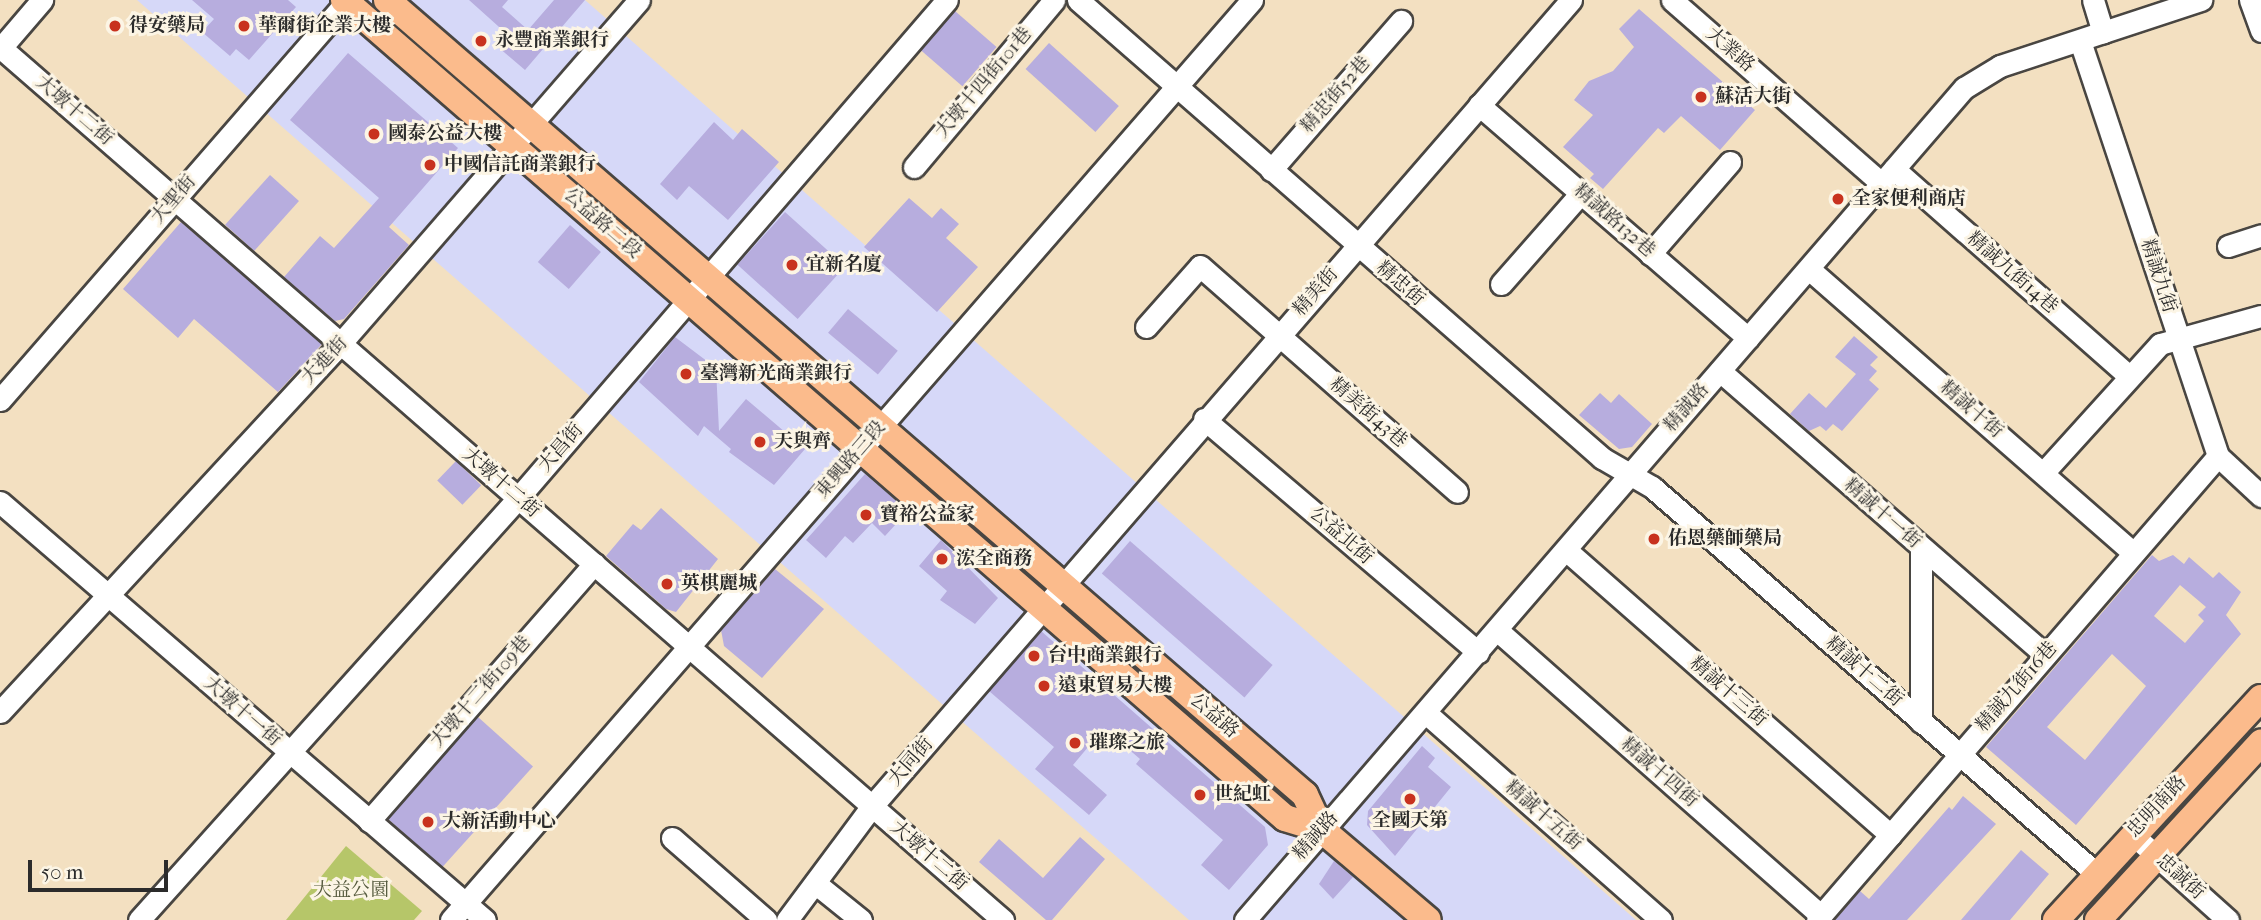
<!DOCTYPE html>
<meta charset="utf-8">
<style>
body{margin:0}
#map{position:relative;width:2261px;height:920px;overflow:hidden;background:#f3e0c1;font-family:"IM FELL French Canon","Noto Serif TC",serif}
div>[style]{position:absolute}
.built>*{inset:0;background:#d6d8f8}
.green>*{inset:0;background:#b6c669}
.building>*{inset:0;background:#b7adde;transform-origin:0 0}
.roads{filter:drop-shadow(2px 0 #494642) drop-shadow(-2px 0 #494642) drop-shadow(0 2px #494642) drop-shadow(0 -2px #494642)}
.minor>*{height:21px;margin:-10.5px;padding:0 10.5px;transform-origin:10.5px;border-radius:10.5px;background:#fff}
.major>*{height:26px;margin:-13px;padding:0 13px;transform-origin:13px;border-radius:13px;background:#fbbb8c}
.dots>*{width:19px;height:19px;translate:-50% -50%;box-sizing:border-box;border:4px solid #fcf5e5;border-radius:50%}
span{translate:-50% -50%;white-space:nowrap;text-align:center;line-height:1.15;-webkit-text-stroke:6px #fcf5e5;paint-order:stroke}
.poi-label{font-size:19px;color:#2b2b2b;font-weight:700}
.left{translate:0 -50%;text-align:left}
.street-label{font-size:19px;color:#2b2b2b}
.park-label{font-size:19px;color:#555a3e}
.scale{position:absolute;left:28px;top:860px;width:140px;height:32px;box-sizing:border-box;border:4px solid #2b2b2b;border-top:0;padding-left:9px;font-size:21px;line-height:24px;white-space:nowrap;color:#2b2b2b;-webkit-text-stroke:5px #fcf5e5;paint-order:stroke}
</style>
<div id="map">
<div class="built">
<div style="clip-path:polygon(137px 0,585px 0,1636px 920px,1189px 920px)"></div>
</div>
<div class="green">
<div style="clip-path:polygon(346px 846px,422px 911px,414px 920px,286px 920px)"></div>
</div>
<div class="building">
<div style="clip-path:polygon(192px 0,288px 0,296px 7px,249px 60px,236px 49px,230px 56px,202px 32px,214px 19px)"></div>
<div style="clip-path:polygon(469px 0,508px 0,502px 7px,528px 30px,554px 0,585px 0,525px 70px,498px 47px,508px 35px)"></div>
<div style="clip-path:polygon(1639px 9px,1755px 110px,1720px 150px,1681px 116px,1664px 133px,1658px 128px,1603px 189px,1590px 178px,1594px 174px,1563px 147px,1593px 115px,1574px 100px,1589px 81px,1613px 71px,1634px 47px,1619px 29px)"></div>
<div style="left:955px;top:11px;width:55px;height:52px;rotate:41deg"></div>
<div style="left:1049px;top:43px;width:94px;height:35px;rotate:42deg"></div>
<div style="clip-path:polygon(348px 53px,458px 148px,389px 227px,409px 245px,344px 319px,335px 321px,284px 277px,320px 236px,334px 248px,379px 198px,290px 120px)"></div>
<div style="clip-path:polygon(714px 122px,733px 140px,742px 129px,779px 162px,728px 220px,689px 186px,677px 200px,660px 184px)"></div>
<div style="left:270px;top:175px;width:39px;height:67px;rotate:42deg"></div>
<div style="clip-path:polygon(909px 198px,932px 218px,941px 208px,959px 224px,946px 238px,978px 267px,937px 312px,864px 247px)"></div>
<div style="left:785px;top:212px;width:81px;height:71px;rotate:42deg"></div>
<div style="clip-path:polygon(181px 222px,322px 344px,278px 392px,194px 319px,178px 338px,123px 289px)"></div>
<div style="left:570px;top:225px;width:41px;height:49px;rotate:41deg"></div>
<div style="left:848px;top:309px;width:65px;height:31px;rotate:40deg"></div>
<div style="clip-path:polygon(1854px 336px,1878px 357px,1870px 365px,1877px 371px,1869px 380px,1879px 389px,1842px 431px,1833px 424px,1826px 431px,1820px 426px,1809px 431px,1790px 414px,1809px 393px,1826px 408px,1856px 374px,1835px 357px)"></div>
<div style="clip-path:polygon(675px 337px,716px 368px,719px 431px,746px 399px,805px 449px,774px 485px,729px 452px,731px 449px,704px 426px,698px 436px,639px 382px)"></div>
<div style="clip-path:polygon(1600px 393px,1611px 403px,1619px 394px,1652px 424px,1632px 447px,1619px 449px,1579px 415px)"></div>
<div style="left:456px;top:461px;width:35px;height:27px;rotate:44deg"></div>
<div style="clip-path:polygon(865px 474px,908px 511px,885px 536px,872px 523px,853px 543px,845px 536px,826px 558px,806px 540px)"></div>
<div style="clip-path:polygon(661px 508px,718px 559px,676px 612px,666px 609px,606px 556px,633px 524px,641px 530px)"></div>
<div style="clip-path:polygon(941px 540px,998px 598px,975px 624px,940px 600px,947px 591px,919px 566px)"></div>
<div style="left:1130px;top:541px;width:189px;height:43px;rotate:41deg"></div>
<div style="clip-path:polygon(evenodd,2152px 555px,2159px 561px,2173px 555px,2184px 564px,2189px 557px,2213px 578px,2219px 572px,2241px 592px,2226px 615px,2241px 634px,2076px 825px,1986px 747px,2152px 555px,2180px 585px,2206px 607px,2198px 615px,2204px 621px,2185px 643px,2154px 616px,2180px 585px,2152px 555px,2112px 654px,2146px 686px,2085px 760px,2047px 727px,2112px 654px)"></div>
<div style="clip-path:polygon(775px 569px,824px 609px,762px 678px,724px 646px,721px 630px)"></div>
<div style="clip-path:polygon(1041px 631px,1265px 827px,1268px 845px,1229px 890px,1201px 865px,1223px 840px,1136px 764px,1140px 759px,1104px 728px,1073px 765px,1107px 795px,1089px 815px,1035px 769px,1054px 747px,989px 691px)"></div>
<div style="left:478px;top:717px;width:74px;height:136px;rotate:42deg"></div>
<div style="clip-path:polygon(1422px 746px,1435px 758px,1428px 767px,1451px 787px,1395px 856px,1367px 825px,1368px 811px)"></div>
<div style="clip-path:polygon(1963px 796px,1996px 824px,1907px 920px,1835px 920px,1860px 891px,1869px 899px,1949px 807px,1952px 810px)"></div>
<div style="clip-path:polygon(1080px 837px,1105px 859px,1052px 920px,1046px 920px,979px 862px,999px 839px,1043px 878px)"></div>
<div style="clip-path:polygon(2021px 850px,2049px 874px,2010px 920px,1961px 920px)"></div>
<div style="clip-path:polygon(1334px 861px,1353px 877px,1333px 899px,1319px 884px)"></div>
</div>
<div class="roads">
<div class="minor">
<div style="left:1078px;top:0;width:696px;rotate:41.15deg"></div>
<div style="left:1602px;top:458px;width:58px;rotate:30.1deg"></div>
<div style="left:1652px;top:487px;width:590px;rotate:41.01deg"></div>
<div style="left:1672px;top:0;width:279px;rotate:41.2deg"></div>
<div style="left:2093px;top:0;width:34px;rotate:73deg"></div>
<div style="left:2250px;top:0;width:33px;rotate:70deg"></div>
<div style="left:2080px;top:41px;width:437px;rotate:71.6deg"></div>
<div style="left:2218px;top:456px;width:59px;rotate:42.9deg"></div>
<div style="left:0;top:47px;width:1330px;rotate:41.04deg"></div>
<div style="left:0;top:49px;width:65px;rotate:-49.4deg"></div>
<div style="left:1479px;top:105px;width:356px;rotate:40.9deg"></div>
<div style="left:914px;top:167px;width:218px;rotate:-50deg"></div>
<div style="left:1894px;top:169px;width:313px;rotate:41.4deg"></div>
<div style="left:1271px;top:170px;width:198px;rotate:-48.9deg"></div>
<div style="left:2228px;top:246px;width:35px;rotate:-18deg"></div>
<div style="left:1650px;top:254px;width:122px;rotate:-49deg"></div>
<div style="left:1809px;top:269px;width:431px;rotate:41.2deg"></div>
<div style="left:1501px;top:284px;width:121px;rotate:-48.7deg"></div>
<div style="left:1146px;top:327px;width:81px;rotate:-48.5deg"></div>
<div style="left:1200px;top:266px;width:342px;rotate:41.3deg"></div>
<div style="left:1720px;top:371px;width:432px;rotate:41.1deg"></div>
<div style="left:0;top:400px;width:530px;rotate:-48.98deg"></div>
<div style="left:1204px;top:419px;width:360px;rotate:40.4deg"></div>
<div style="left:2043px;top:473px;width:174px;rotate:-47.8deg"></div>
<div style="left:2160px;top:344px;width:105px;rotate:-15.5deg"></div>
<div style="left:0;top:502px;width:640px;rotate:40.76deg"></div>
<div style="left:1921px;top:549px;width:173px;rotate:90deg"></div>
<div style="left:1566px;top:550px;width:432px;rotate:41.3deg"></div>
<div style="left:1497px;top:630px;width:432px;rotate:41.4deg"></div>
<div style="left:0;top:712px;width:502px;rotate:-47.26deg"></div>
<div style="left:341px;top:343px;width:454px;rotate:-49deg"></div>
<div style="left:1426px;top:713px;width:313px;rotate:41.4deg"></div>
<div style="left:369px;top:821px;width:342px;rotate:-48.8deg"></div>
<div style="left:2132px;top:834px;width:129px;rotate:41.9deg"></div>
<div style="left:672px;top:838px;width:125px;rotate:41.1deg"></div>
<div style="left:815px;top:883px;width:59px;rotate:38.8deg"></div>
<div style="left:139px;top:920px;width:567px;rotate:-48.07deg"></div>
<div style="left:518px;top:498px;width:657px;rotate:-49.26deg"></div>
<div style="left:451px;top:920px;width:1220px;rotate:-48.96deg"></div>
<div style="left:787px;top:920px;width:142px;rotate:-53.3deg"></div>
<div style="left:872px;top:806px;width:1067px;rotate:-49.07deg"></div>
<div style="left:1245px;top:920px;width:1100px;rotate:-49.17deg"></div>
<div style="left:1964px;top:88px;width:42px;rotate:-31.4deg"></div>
<div style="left:2000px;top:66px;width:212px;rotate:-18.2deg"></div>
<div style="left:1817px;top:920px;width:613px;rotate:-49.17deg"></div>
</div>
<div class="major">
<div style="left:344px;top:0;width:1247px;rotate:41deg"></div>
<div style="left:1285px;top:818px;width:38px;rotate:17deg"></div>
<div style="left:387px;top:0;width:1214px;rotate:40.89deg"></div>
<div style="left:1305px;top:795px;width:38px;rotate:65deg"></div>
<div style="left:1321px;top:829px;width:140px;rotate:40.4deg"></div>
<div style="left:2056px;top:920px;width:302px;rotate:-47.3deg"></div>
<div style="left:2098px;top:920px;width:241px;rotate:-47.4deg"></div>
</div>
</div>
<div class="dots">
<div style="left:115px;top:26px;background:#c8321e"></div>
<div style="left:244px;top:26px;background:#c8321e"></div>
<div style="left:481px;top:41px;background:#c8321e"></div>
<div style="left:1701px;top:97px;background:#c8321e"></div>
<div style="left:374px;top:134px;background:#c8321e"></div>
<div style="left:430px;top:165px;background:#c8321e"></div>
<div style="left:1838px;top:199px;background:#c8321e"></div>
<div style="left:792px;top:265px;background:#c8321e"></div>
<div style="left:686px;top:374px;background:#c8321e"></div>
<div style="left:760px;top:442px;background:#c8321e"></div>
<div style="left:866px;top:515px;background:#c8321e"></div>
<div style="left:1654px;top:539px;background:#c8321e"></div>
<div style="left:942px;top:559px;background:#c8321e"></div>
<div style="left:667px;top:584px;background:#c8321e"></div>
<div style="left:1034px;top:656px;background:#c8321e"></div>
<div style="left:1044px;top:686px;background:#c8321e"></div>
<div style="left:1075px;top:743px;background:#c8321e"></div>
<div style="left:1200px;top:795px;background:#c8321e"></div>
<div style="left:1410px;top:799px;background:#c8321e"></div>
<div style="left:428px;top:822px;background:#c8321e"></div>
</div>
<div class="poi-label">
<span class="left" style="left:129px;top:26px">得安藥局</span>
<span class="left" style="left:258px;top:26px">華爾街企業大樓</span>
<span class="left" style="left:495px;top:41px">永豐商業銀行</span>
<span class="left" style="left:1715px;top:97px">蘇活大街</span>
<span class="left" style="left:388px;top:134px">國泰公益大樓</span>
<span class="left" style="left:444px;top:165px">中國信託商業銀行</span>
<span class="left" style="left:1852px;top:199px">全家便利商店</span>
<span class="left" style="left:806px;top:265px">宜新名廈</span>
<span class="left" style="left:700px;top:374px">臺灣新光商業銀行</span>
<span class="left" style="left:774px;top:442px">天與齊</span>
<span class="left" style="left:880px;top:515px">寶裕公益家</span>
<span class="left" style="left:1668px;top:539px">佑恩藥師藥局</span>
<span class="left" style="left:956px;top:559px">浤全商務</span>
<span class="left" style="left:681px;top:584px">英棋麗城</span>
<span class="left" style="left:1048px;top:656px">台中商業銀行</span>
<span class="left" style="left:1058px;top:686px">遠東貿易大樓</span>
<span class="left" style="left:1089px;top:743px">璀璨之旅</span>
<span class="left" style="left:1214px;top:795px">世紀虹</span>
<span style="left:1410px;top:821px">全國天第</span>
<span class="left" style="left:442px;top:822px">大新活動中心</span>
</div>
<div class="street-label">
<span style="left:1730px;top:50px;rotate:41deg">大業路</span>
<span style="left:984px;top:83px;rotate:-50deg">大墩十四街101巷</span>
<span style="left:1336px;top:95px;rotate:-49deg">精忠街52巷</span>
<span style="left:74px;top:111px;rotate:41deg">大墩十二街</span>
<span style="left:174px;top:200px;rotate:-49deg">大聖街</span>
<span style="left:1614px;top:221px;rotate:41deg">精誠路132巷</span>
<span style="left:602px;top:224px;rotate:41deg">公益路二段</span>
<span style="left:2012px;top:273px;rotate:41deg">精誠九街14巷</span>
<span style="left:2158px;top:276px;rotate:72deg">精誠九街</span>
<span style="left:1400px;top:284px;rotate:41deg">精忠街</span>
<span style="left:1316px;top:292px;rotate:-49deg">精美街</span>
<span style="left:325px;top:361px;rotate:-47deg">大進街</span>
<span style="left:1687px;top:408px;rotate:-49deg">精誠路</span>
<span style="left:1971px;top:410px;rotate:41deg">精誠十街</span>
<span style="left:1368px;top:413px;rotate:41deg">精美街43巷</span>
<span style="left:561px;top:448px;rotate:-49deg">大昌街</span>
<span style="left:851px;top:460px;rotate:-49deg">東興路三段</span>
<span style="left:501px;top:483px;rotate:41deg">大墩十二街</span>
<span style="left:1882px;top:514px;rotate:41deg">精誠十一街</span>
<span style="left:1341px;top:536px;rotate:41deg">公益北街</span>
<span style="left:1864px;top:672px;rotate:41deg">精誠十二街</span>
<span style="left:2017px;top:687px;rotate:-49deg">精誠九街16巷</span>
<span style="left:481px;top:692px;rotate:-49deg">大墩十二街109巷</span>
<span style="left:1728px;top:692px;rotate:41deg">精誠十三街</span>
<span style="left:242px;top:712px;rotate:41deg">大墩十一街</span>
<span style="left:1214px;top:716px;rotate:41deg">公益路</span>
<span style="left:911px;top:762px;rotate:-49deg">大同街</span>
<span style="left:1659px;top:773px;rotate:41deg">精誠十四街</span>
<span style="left:2157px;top:807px;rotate:-47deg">忠明南路</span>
<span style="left:1543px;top:816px;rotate:41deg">精誠十五街</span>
<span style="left:1316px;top:836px;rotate:-49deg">精誠路</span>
<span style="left:929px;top:856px;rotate:41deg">大墩十二街</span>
<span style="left:2180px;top:877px;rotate:42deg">忠誠街</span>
</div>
<div class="park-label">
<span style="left:351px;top:891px">大益公園</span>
</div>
<div class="scale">50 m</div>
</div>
